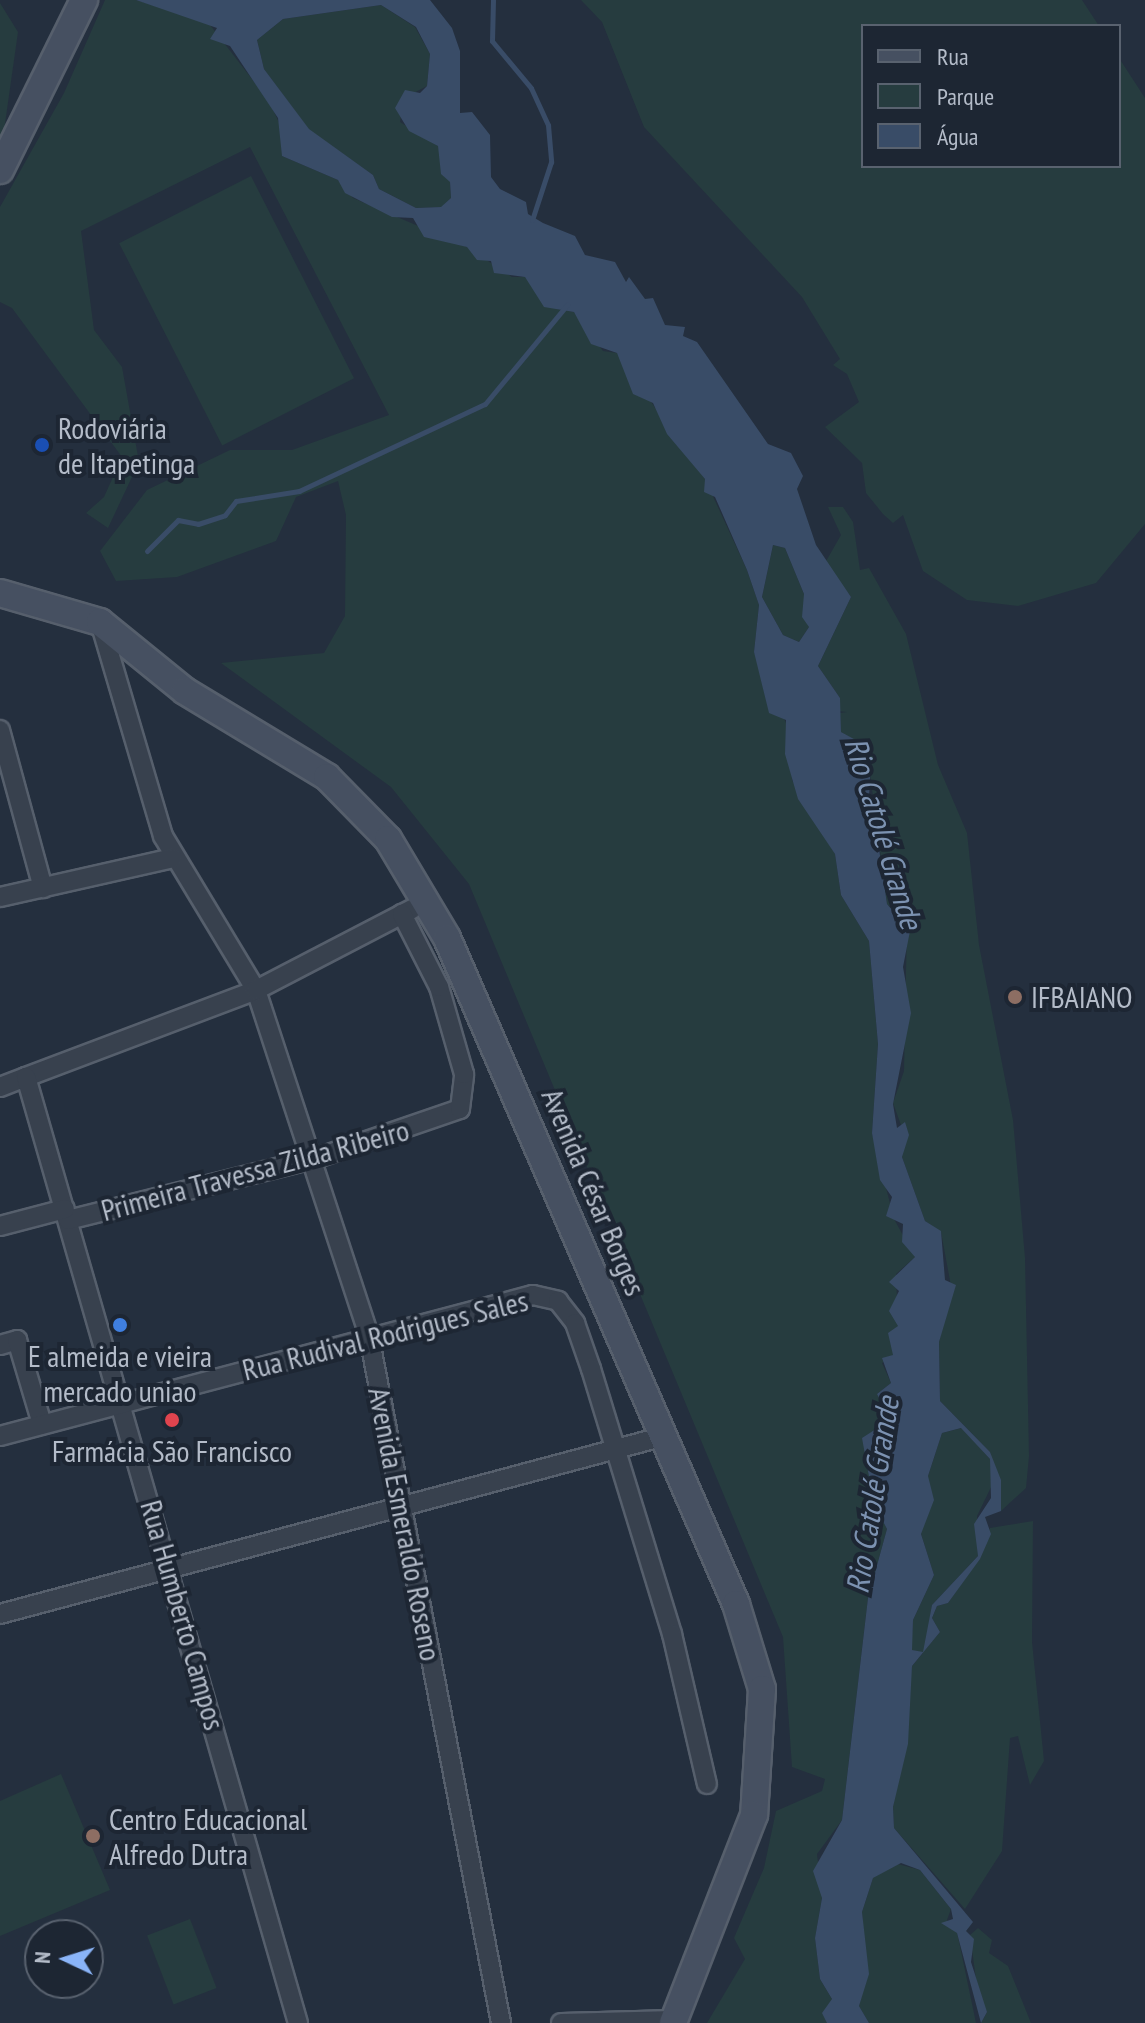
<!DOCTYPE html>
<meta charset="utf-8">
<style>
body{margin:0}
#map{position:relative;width:1145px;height:2023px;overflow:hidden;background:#242f3e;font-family:"PT Sans Narrow",sans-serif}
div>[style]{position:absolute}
.green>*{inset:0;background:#263c3f;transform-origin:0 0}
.water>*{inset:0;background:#394c67}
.stream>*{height:5px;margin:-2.5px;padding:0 2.5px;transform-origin:2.5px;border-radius:2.5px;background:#394c67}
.roads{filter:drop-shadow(2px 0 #565f6c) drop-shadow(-2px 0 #565f6c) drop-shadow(0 2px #565f6c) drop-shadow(0 -2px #565f6c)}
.street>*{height:18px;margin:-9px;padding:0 9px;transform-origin:9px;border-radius:9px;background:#38414e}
.secondary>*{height:26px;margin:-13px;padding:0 13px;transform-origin:13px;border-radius:13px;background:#465061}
.dots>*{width:22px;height:22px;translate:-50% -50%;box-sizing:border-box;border:4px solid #1d2633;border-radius:50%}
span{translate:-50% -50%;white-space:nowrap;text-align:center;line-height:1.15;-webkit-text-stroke:8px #1d2633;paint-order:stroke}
.poi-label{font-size:30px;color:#b4bcc9}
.left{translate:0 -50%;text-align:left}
.street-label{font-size:30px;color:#b4bcc9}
.water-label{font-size:32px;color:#7c92b1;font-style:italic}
.legend{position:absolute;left:861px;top:24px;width:260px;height:144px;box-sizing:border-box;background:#1d2633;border:2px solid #59626f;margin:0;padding:10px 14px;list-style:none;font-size:24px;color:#b4bcc9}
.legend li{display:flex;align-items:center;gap:16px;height:40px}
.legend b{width:40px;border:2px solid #59626f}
.north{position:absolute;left:24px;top:1919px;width:80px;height:80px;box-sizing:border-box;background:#1d2633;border:2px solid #59626f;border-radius:50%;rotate:274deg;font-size:22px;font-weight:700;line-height:32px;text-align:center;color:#b4bcc9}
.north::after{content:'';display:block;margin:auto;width:28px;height:36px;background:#8ab4f8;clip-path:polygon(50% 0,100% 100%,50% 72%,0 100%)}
</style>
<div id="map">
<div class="green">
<div style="clip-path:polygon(105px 0,136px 0,207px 21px,269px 101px,282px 129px,282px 156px,338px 180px,353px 198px,467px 247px,512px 277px,525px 277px,557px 309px,574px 312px,603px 351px,617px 353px,705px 479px,747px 570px,759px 605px,754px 652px,790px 732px,792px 780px,835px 854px,841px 895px,869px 941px,878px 1044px,872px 1133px,894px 1219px,915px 1257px,896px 1274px,898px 1326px,893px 1355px,882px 1363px,891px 1383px,877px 1394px,885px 1410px,868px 1442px,874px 1504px,887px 1529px,868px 1598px,842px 1820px,817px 1854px,822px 1898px,815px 1938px,820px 1979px,832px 1999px,827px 2023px,707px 2023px,745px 1959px,734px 1938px,764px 1868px,776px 1811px,822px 1791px,825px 1779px,792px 1767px,783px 1637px,469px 884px,391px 787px,221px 663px,324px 653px,345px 616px,346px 515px,338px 481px,296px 497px,276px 541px,177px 577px,116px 581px,100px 551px,147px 490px,230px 450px,292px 450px,389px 415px,250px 147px,81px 231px,94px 330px,122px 367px,139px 462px,108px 528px,86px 513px,104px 497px,122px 457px,12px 308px,0 302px,0 207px,64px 93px)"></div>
<div style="clip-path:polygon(581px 0,1082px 0,1099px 26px,863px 26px,863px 166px,1119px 166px,1119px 58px,1145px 98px,1145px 524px,1096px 583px,1018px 606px,967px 600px,923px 571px,903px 515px,893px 523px,883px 514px,866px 493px,862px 463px,825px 427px,859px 402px,847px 374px,833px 365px,840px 359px,802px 297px,644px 127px,602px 22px)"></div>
<div style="clip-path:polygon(0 3px,18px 32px,0 159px)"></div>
<div style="clip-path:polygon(381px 5px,415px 27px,430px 54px,427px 86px,404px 98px,400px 122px,438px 146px,450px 181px,451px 198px,442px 207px,416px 208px,379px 189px,373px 175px,309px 130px,264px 69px,257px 40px,283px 19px)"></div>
<div style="left:251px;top:176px;width:227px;height:148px;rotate:63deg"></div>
<div style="clip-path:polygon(828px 507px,843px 507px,853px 522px,860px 570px,869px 568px,906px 634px,938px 765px,967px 833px,979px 945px,1013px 1120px,1025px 1258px,1029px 1456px,1026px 1488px,1001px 1511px,990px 1452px,940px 1401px,939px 1342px,951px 1286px,941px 1232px,925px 1221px,902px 1157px,905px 1136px,893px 1103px,904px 1071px,907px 922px,887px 904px,867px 751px,841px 732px,840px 713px,847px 712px,837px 711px,840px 698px,818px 666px,851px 597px,825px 563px,841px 535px)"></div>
<div style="clip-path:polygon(773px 545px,785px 548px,804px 594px,809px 627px,799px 642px,783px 635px,762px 597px)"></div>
<div style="clip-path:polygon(962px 1428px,990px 1459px,995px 1479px,977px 1516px,978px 1556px,932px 1605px,925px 1650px,940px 1632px,932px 1618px,937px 1606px,948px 1603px,978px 1560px,990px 1528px,1033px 1521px,1032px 1642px,1044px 1761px,1030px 1785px,1018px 1736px,1010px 1738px,1002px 1851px,965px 1909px,894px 1828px,893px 1807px,912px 1666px,923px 1653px,911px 1650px,913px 1620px,934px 1575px,921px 1534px,928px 1476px,942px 1433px)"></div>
<div style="clip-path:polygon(61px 1774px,110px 1890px,0 1936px,0 1801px)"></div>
<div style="clip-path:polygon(894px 1863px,920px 1870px,951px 1909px,947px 1920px,957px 1932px,976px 2023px,869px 2023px,859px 2006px,866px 1968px,862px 1912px,873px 1878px)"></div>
<div style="left:190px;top:1919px;width:74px;height:46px;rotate:69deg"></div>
<div style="clip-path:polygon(978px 1928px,992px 1940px,989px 1953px,1008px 1966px,1031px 2023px,981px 2023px,987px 2012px,979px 2001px,970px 1935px)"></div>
</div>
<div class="water">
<div style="clip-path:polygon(evenodd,136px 0,430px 0,452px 28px,460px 51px,460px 113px,472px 112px,490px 135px,491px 177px,500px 189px,526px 202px,528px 214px,543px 223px,575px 236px,585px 255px,615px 262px,626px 282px,629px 277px,645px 299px,653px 298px,665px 325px,685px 327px,683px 336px,697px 342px,768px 444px,791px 453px,803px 476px,797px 489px,816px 545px,851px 597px,818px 666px,840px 698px,841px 732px,863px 744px,871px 759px,869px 798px,872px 815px,882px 820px,877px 835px,887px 904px,910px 931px,903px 967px,911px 1013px,893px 1104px,897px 1128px,905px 1122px,909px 1135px,902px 1157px,925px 1221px,941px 1231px,945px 1280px,956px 1285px,939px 1342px,940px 1401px,990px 1452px,1001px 1480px,1001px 1511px,985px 1517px,991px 1534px,980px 1559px,948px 1603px,937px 1606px,932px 1618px,940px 1632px,912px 1666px,908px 1744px,893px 1807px,894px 1828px,973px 1922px,966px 1931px,974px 1939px,971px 1962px,987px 2012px,981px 2023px,957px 1933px,941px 1923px,953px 1919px,951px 1909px,920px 1870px,901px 1863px,873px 1878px,862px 1912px,869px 1974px,859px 2006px,869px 2023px,827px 2023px,822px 2013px,832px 1999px,820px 1979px,815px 1938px,822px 1898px,813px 1871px,842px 1820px,868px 1598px,887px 1529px,874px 1504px,862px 1438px,876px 1429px,885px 1410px,877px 1394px,891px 1383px,882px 1358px,893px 1355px,888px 1333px,898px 1326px,889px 1311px,899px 1291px,889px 1282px,915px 1257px,902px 1242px,903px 1224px,886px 1216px,892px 1197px,880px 1180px,872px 1133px,878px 1044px,869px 941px,841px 895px,835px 854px,798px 799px,785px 754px,786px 720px,769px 713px,754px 652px,759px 605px,747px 570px,715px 497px,704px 492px,705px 479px,667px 434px,653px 403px,633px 394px,617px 353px,591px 344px,574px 312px,544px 307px,525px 277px,494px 273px,491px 261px,477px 260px,467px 247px,424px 237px,413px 218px,392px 217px,345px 193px,338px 180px,282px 156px,278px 118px,230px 46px,210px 39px,217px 28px,136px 0,381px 5px,416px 27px,430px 54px,427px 86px,420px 93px,405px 90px,395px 108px,409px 131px,438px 146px,441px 174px,450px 182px,451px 198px,441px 207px,416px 208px,379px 189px,373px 175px,309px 129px,264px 69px,257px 40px,283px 19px,381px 5px,136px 0,773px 545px,785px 548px,804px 594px,802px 617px,809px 627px,799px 642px,783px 635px,762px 597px,773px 545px,136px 0,961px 1428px,990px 1459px,991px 1498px,974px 1524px,978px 1556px,932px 1605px,923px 1652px,912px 1650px,913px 1620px,934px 1575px,921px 1534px,934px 1500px,928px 1476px,942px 1433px,961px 1428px)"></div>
</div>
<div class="stream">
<div style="left:493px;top:0;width:41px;rotate:91.4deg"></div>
<div style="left:492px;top:41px;width:61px;rotate:50.3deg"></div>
<div style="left:531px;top:88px;width:41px;rotate:65.3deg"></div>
<div style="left:548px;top:125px;width:37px;rotate:85deg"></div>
<div style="left:551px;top:162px;width:61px;rotate:108.1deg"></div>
<div style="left:147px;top:551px;width:44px;rotate:-45deg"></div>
<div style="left:178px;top:520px;width:20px;rotate:11deg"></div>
<div style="left:198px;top:524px;width:28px;rotate:-18deg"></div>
<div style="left:225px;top:515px;width:18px;rotate:-52deg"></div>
<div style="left:236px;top:501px;width:64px;rotate:-9deg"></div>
<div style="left:299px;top:491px;width:205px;rotate:-25.1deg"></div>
<div style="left:485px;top:404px;width:129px;rotate:-50.4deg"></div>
</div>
<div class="roads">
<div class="street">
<div style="left:100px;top:622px;width:223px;rotate:73.6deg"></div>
<div style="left:163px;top:836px;width:180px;rotate:58.9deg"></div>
<div style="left:256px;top:990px;width:364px;rotate:71.9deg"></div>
<div style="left:369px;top:1336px;width:700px;rotate:79.12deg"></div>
<div style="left:0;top:730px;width:164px;rotate:74.8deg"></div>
<div style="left:0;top:897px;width:177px;rotate:-12.7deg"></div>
<div style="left:26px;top:1077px;width:246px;rotate:-20.7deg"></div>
<div style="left:256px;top:990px;width:176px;rotate:-27.4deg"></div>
<div style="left:0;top:1087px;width:28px;rotate:-21deg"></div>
<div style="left:26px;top:1077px;width:984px;rotate:73.96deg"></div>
<div style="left:68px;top:1220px;width:257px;rotate:-14deg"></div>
<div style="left:317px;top:1158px;width:151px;rotate:-18.9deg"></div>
<div style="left:460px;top:1109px;width:35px;rotate:-83deg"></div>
<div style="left:464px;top:1074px;width:91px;rotate:-106deg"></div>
<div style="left:439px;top:987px;width:82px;rotate:-116.9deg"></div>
<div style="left:0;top:1226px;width:67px;rotate:-14.7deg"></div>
<div style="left:0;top:1345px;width:18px;rotate:-16deg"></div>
<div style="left:17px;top:1340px;width:88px;rotate:73.4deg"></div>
<div style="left:0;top:1436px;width:551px;rotate:-14.82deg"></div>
<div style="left:533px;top:1295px;width:26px;rotate:13deg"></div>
<div style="left:558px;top:1301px;width:28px;rotate:52deg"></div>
<div style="left:575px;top:1323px;width:49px;rotate:70.8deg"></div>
<div style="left:591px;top:1369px;width:277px;rotate:73deg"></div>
<div style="left:672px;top:1634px;width:154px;rotate:76.9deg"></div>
<div style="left:0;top:1614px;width:688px;rotate:-14.99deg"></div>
<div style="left:561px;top:2023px;width:112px;rotate:-1.5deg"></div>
</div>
<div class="secondary">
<div style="left:0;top:170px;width:190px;rotate:-63.7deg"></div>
<div style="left:0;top:593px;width:104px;rotate:16.2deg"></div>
<div style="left:100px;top:622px;width:109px;rotate:39.1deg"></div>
<div style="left:185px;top:691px;width:166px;rotate:31.2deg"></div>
<div style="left:327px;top:777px;width:87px;rotate:45.5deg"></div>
<div style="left:388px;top:839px;width:115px;rotate:59.2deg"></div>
<div style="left:447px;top:938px;width:726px;rotate:66.54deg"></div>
<div style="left:736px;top:1604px;width:89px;rotate:73deg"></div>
<div style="left:762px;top:1689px;width:126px;rotate:93.6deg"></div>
<div style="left:754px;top:1815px;width:223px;rotate:111.3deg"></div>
</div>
</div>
<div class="dots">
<div style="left:42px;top:445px;background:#1a4fb4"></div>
<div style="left:1015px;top:997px;background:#8d6e63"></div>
<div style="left:120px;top:1325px;background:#3f7fe0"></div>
<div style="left:172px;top:1420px;background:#e0444e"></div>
<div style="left:93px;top:1836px;background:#8d6e63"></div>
</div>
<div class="poi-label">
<span class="left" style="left:58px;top:445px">Rodoviária<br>de Itapetinga</span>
<span class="left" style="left:1031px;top:997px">IFBAIANO</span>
<span style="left:120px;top:1373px">E almeida e vieira<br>mercado uniao</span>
<span style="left:172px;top:1451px">Farmácia São Francisco</span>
<span class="left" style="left:109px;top:1836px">Centro Educacional<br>Alfredo Dutra</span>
</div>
<div class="street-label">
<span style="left:255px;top:1170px;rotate:-15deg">Primeira Travessa Zilda Ribeiro</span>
<span style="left:594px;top:1192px;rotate:67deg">Avenida César Borges</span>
<span style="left:385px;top:1335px;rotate:-14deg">Rua Rudival Rodrigues Sales</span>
<span style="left:405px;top:1524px;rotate:79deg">Avenida Esmeraldo Roseno</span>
<span style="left:183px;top:1615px;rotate:74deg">Rua Humberto Campos</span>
</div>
<div class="water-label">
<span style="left:884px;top:833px;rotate:73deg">Rio Catolé Grande</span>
<span style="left:872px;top:1495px;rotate:-81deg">Rio Catolé Grande</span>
</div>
<ul class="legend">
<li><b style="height:10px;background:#465061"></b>Rua</li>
<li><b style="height:22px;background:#263c3f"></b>Parque</li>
<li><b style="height:22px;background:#394c67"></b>Água</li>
</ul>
<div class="north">N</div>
</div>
